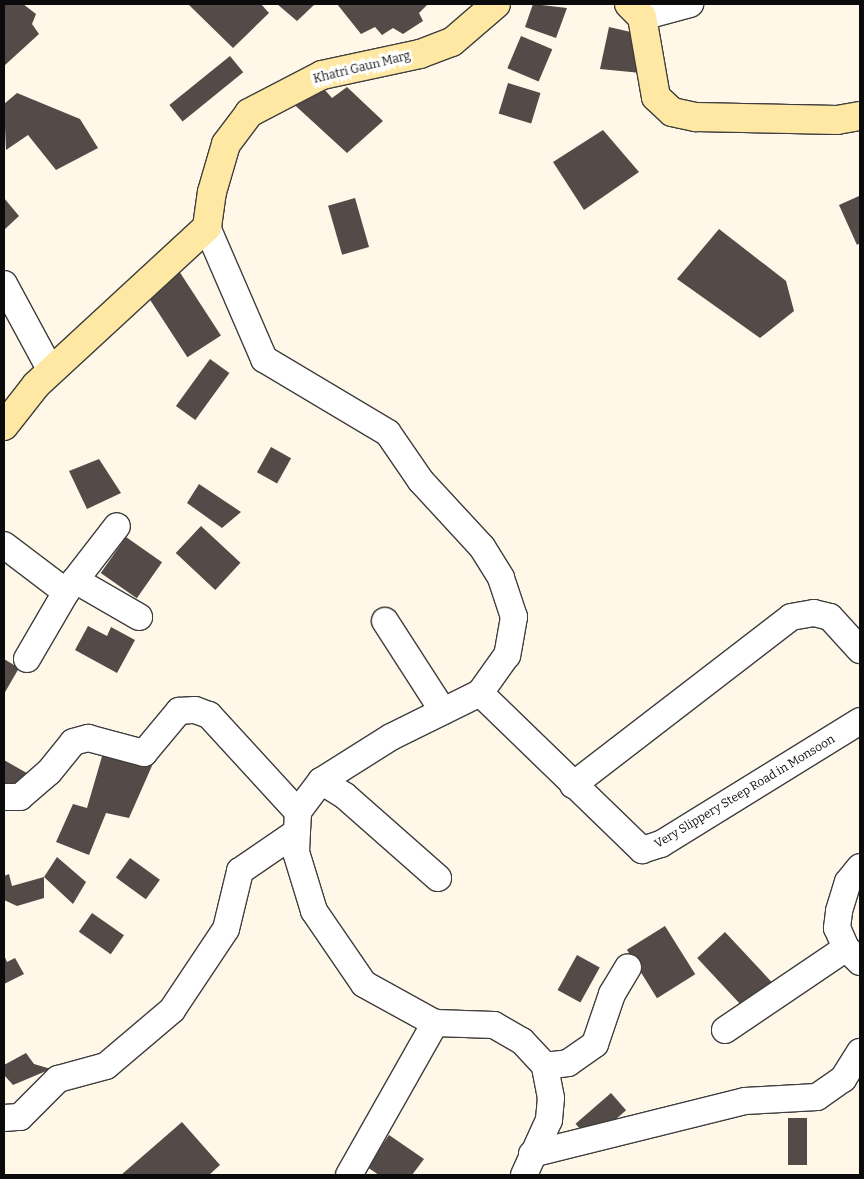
<!DOCTYPE html>
<style>
body{margin:0}
#map{position:relative;width:864px;height:1179px;overflow:hidden;background:#fff8e9;font-family:Bitter,serif}
div>[style]{position:absolute}
.building>*{inset:0;background:#544a47;transform-origin:0 0}
.roads{filter:drop-shadow(1px 0 #3e3e3e) drop-shadow(-1px 0 #3e3e3e) drop-shadow(0 1px #3e3e3e) drop-shadow(0 -1px #3e3e3e)}
.minor>*{height:26px;margin:-13px;padding:0 13px;transform-origin:13px;border-radius:13px;background:#fff}
.secondary>*{height:28px;margin:-14px;padding:0 14px;transform-origin:14px;border-radius:14px;background:#ffe8a4}
span{translate:-50% -50%;white-space:nowrap;text-align:center;line-height:1.15;-webkit-text-stroke:5px #fff;paint-order:stroke}
.street-label{font-size:12px;color:#0b0b0b}
.frame{position:absolute;inset:0;border:5px solid #0b0b0b;pointer-events:none}
</style>
<div id="map">
<div class="building">
<div style="clip-path:polygon(4px 4px,23px 4px,36px 14px,32px 24px,39px 34px,4px 66px)"></div>
<div style="clip-path:polygon(188px 4px,261px 4px,269px 13px,233px 48px)"></div>
<div style="clip-path:polygon(277px 4px,315px 4px,297px 21px)"></div>
<div style="clip-path:polygon(337px 4px,428px 4px,419px 13px,423px 21px,403px 34px,393px 28px,382px 35px,375px 27px,361px 34px)"></div>
<div style="clip-path:polygon(533px 4px,567px 8px,556px 38px,525px 27px)"></div>
<div style="clip-path:polygon(609px 27px,644px 35px,641px 73px,600px 69px)"></div>
<div style="left:521px;top:36px;width:34px;height:35px;rotate:23deg"></div>
<div style="left:230px;top:56px;width:21px;height:78px;rotate:51deg"></div>
<div style="clip-path:polygon(315px 79px,332px 98px,347px 87px,383px 121px,347px 153px,287px 98px)"></div>
<div style="left:508px;top:83px;width:34px;height:32px;rotate:17deg"></div>
<div style="clip-path:polygon(17px 93px,80px 119px,98px 148px,56px 170px,28px 135px,6px 150px,4px 104px)"></div>
<div style="clip-path:polygon(603px 130px,639px 172px,584px 210px,553px 162px)"></div>
<div style="clip-path:polygon(859px 196px,860px 243px,857px 245px,839px 205px)"></div>
<div style="clip-path:polygon(4px 198px,19px 216px,4px 230px)"></div>
<div style="left:355px;top:198px;width:51px;height:28px;rotate:74deg"></div>
<div style="clip-path:polygon(719px 229px,786px 281px,794px 311px,760px 338px,677px 279px)"></div>
<div style="left:179px;top:271px;width:77px;height:40px;rotate:57deg"></div>
<div style="left:210px;top:359px;width:24px;height:58px;rotate:36deg"></div>
<div style="left:271px;top:447px;width:23px;height:29px;rotate:29deg"></div>
<div style="clip-path:polygon(99px 459px,121px 493px,87px 509px,69px 471px)"></div>
<div style="clip-path:polygon(199px 484px,241px 512px,222px 528px,187px 503px)"></div>
<div style="left:201px;top:526px;width:54px;height:37px;rotate:43deg"></div>
<div style="left:126px;top:537px;width:44px;height:44px;rotate:35deg"></div>
<div style="clip-path:polygon(88px 626px,107px 636px,111px 627px,135px 640px,117px 673px,75px 650px)"></div>
<div style="clip-path:polygon(4px 659px,19px 668px,4px 694px)"></div>
<div style="clip-path:polygon(105px 746px,155px 759px,129px 818px,106px 813px,89px 855px,56px 842px,73px 804px,87px 808px)"></div>
<div style="clip-path:polygon(4px 760px,32px 776px,24px 790px,4px 790px)"></div>
<div style="clip-path:polygon(57px 857px,86px 882px,73px 904px,44px 877px)"></div>
<div style="left:130px;top:858px;width:37px;height:24px;rotate:36deg"></div>
<div style="clip-path:polygon(9px 874px,12px 886px,44px 877px,44px 898px,17px 906px,4px 900px,4px 876px)"></div>
<div style="left:92px;top:913px;width:39px;height:23px;rotate:35deg"></div>
<div style="left:665px;top:926px;width:57px;height:45px;rotate:58deg"></div>
<div style="left:725px;top:932px;width:68px;height:38px;rotate:47deg"></div>
<div style="clip-path:polygon(4px 955px,7px 962px,15px 958px,24px 974px,4px 984px)"></div>
<div style="left:577px;top:955px;width:26px;height:40px;rotate:29deg"></div>
<div style="clip-path:polygon(26px 1053px,34px 1064px,51px 1069px,13px 1085px,4px 1075px,4px 1065px)"></div>
<div style="left:611px;top:1093px;width:23px;height:47px;rotate:49deg"></div>
<div style="left:788px;top:1118px;width:19px;height:47px"></div>
<div style="clip-path:polygon(182px 1122px,220px 1165px,209px 1175px,121px 1175px)"></div>
<div style="clip-path:polygon(389px 1135px,424px 1159px,412px 1175px,379px 1175px,367px 1167px)"></div>
</div>
<div class="roads">
<div class="minor">
<div style="left:642px;top:17px;width:50px;rotate:-15.2deg"></div>
<div style="left:207px;top:227px;width:144px;rotate:66.6deg"></div>
<div style="left:264px;top:359px;width:144px;rotate:30.8deg"></div>
<div style="left:388px;top:433px;width:58px;rotate:55.5deg"></div>
<div style="left:421px;top:481px;width:90px;rotate:47.3deg"></div>
<div style="left:482px;top:547px;width:36px;rotate:58deg"></div>
<div style="left:501px;top:578px;width:41px;rotate:71.6deg"></div>
<div style="left:514px;top:617px;width:39px;rotate:100deg"></div>
<div style="left:507px;top:655px;width:47px;rotate:125.4deg"></div>
<div style="left:480px;top:693px;width:99px;rotate:153.7deg"></div>
<div style="left:391px;top:737px;width:83px;rotate:147.8deg"></div>
<div style="left:321px;top:781px;width:39px;rotate:127deg"></div>
<div style="left:298px;top:812px;width:40px;rotate:92.9deg"></div>
<div style="left:296px;top:852px;width:62px;rotate:73deg"></div>
<div style="left:314px;top:911px;width:88px;rotate:55.6deg"></div>
<div style="left:364px;top:984px;width:81px;rotate:28.8deg"></div>
<div style="left:435px;top:1023px;width:59px;rotate:1.9deg"></div>
<div style="left:494px;top:1025px;width:32px;rotate:30deg"></div>
<div style="left:522px;top:1041px;width:34px;rotate:47deg"></div>
<div style="left:4px;top:284px;width:99px;rotate:61.6deg"></div>
<div style="left:4px;top:545px;width:78px;rotate:37.2deg"></div>
<div style="left:75px;top:580px;width:74px;rotate:30deg"></div>
<div style="left:385px;top:621px;width:107px;rotate:57.2deg"></div>
<div style="left:27px;top:659px;width:78px;rotate:-59.8deg"></div>
<div style="left:66px;top:592px;width:83px;rotate:-52.3deg"></div>
<div style="left:480px;top:693px;width:226px;rotate:44.1deg"></div>
<div style="left:642px;top:850px;width:20px;rotate:-18deg"></div>
<div style="left:661px;top:844px;width:234px;rotate:-31.7deg"></div>
<div style="left:321px;top:781px;width:28px;rotate:32deg"></div>
<div style="left:345px;top:796px;width:124px;rotate:41.4deg"></div>
<div style="left:573px;top:785px;width:275px;rotate:-37.6deg"></div>
<div style="left:791px;top:617px;width:23px;rotate:-10deg"></div>
<div style="left:814px;top:613px;width:16px;rotate:14deg"></div>
<div style="left:830px;top:617px;width:45px;rotate:47.7deg"></div>
<div style="left:4px;top:797px;width:16px"></div>
<div style="left:20px;top:797px;width:38px;rotate:-41deg"></div>
<div style="left:49px;top:772px;width:38px;rotate:-51deg"></div>
<div style="left:73px;top:742px;width:16px;rotate:-15deg"></div>
<div style="left:88px;top:738px;width:58px;rotate:15deg"></div>
<div style="left:144px;top:753px;width:55px;rotate:-50.2deg"></div>
<div style="left:179px;top:711px;width:16px;rotate:-4deg"></div>
<div style="left:195px;top:710px;width:15px;rotate:20deg"></div>
<div style="left:209px;top:715px;width:132px;rotate:47.5deg"></div>
<div style="left:846px;top:948px;width:22px;rotate:-114deg"></div>
<div style="left:837px;top:928px;width:17px;rotate:-83deg"></div>
<div style="left:839px;top:911px;width:30px;rotate:-73deg"></div>
<div style="left:848px;top:882px;width:19px;rotate:-51deg"></div>
<div style="left:725px;top:1030px;width:146px;rotate:-34.1deg"></div>
<div style="left:846px;top:948px;width:20px;rotate:45deg"></div>
<div style="left:545px;top:1066px;width:23px;rotate:-7deg"></div>
<div style="left:568px;top:1063px;width:33px;rotate:-35deg"></div>
<div style="left:595px;top:1044px;width:53px;rotate:-71.2deg"></div>
<div style="left:612px;top:994px;width:31px;rotate:-59deg"></div>
<div style="left:4px;top:1118px;width:16px;rotate:-4deg"></div>
<div style="left:20px;top:1117px;width:54px;rotate:-45deg"></div>
<div style="left:58px;top:1079px;width:50px;rotate:-15.2deg"></div>
<div style="left:106px;top:1066px;width:87px;rotate:-40.3deg"></div>
<div style="left:172px;top:1010px;width:97px;rotate:-56.3deg"></div>
<div style="left:226px;top:929px;width:60px;rotate:-76.4deg"></div>
<div style="left:240px;top:871px;width:69px;rotate:-34.4deg"></div>
<div style="left:532px;top:1154px;width:219px;rotate:-14deg"></div>
<div style="left:745px;top:1101px;width:72px;rotate:-3.2deg"></div>
<div style="left:817px;top:1097px;width:32px;rotate:-35deg"></div>
<div style="left:843px;top:1079px;width:32px;rotate:-58deg"></div>
<div style="left:349px;top:1175px;width:175px;rotate:-60.5deg"></div>
<div style="left:524px;top:1175px;width:60px;rotate:-65.6deg"></div>
<div style="left:549px;top:1120px;width:22px;rotate:-85deg"></div>
<div style="left:551px;top:1098px;width:33px;rotate:-101deg"></div>
</div>
<div class="secondary">
<div style="left:629px;top:4px;width:18px;rotate:45deg"></div>
<div style="left:642px;top:17px;width:81px;rotate:80.1deg"></div>
<div style="left:656px;top:97px;width:22px;rotate:43deg"></div>
<div style="left:672px;top:112px;width:25px;rotate:12deg"></div>
<div style="left:696px;top:117px;width:141px;rotate:1.2deg"></div>
<div style="left:837px;top:120px;width:23px;rotate:-10deg"></div>
<div style="left:4px;top:426px;width:52px;rotate:-52deg"></div>
<div style="left:36px;top:385px;width:233px;rotate:-42.7deg"></div>
<div style="left:207px;top:227px;width:35px;rotate:-82deg"></div>
<div style="left:212px;top:192px;width:50px;rotate:-73.7deg"></div>
<div style="left:226px;top:144px;width:39px;rotate:-53deg"></div>
<div style="left:249px;top:113px;width:82px;rotate:-27.5deg"></div>
<div style="left:322px;top:75px;width:100px;rotate:-12.1deg"></div>
<div style="left:420px;top:54px;width:34px;rotate:-21deg"></div>
<div style="left:452px;top:42px;width:58px;rotate:-40.8deg"></div>
</div>
</div>
<div class="street-label">
<span style="left:362px;top:68px;rotate:-14deg">Khatri Gaun Marg</span>
<span style="left:745px;top:792px;rotate:-31deg">Very Slippery Steep Road in Monsoon</span>
</div>
<div class="frame"></div>
</div>
